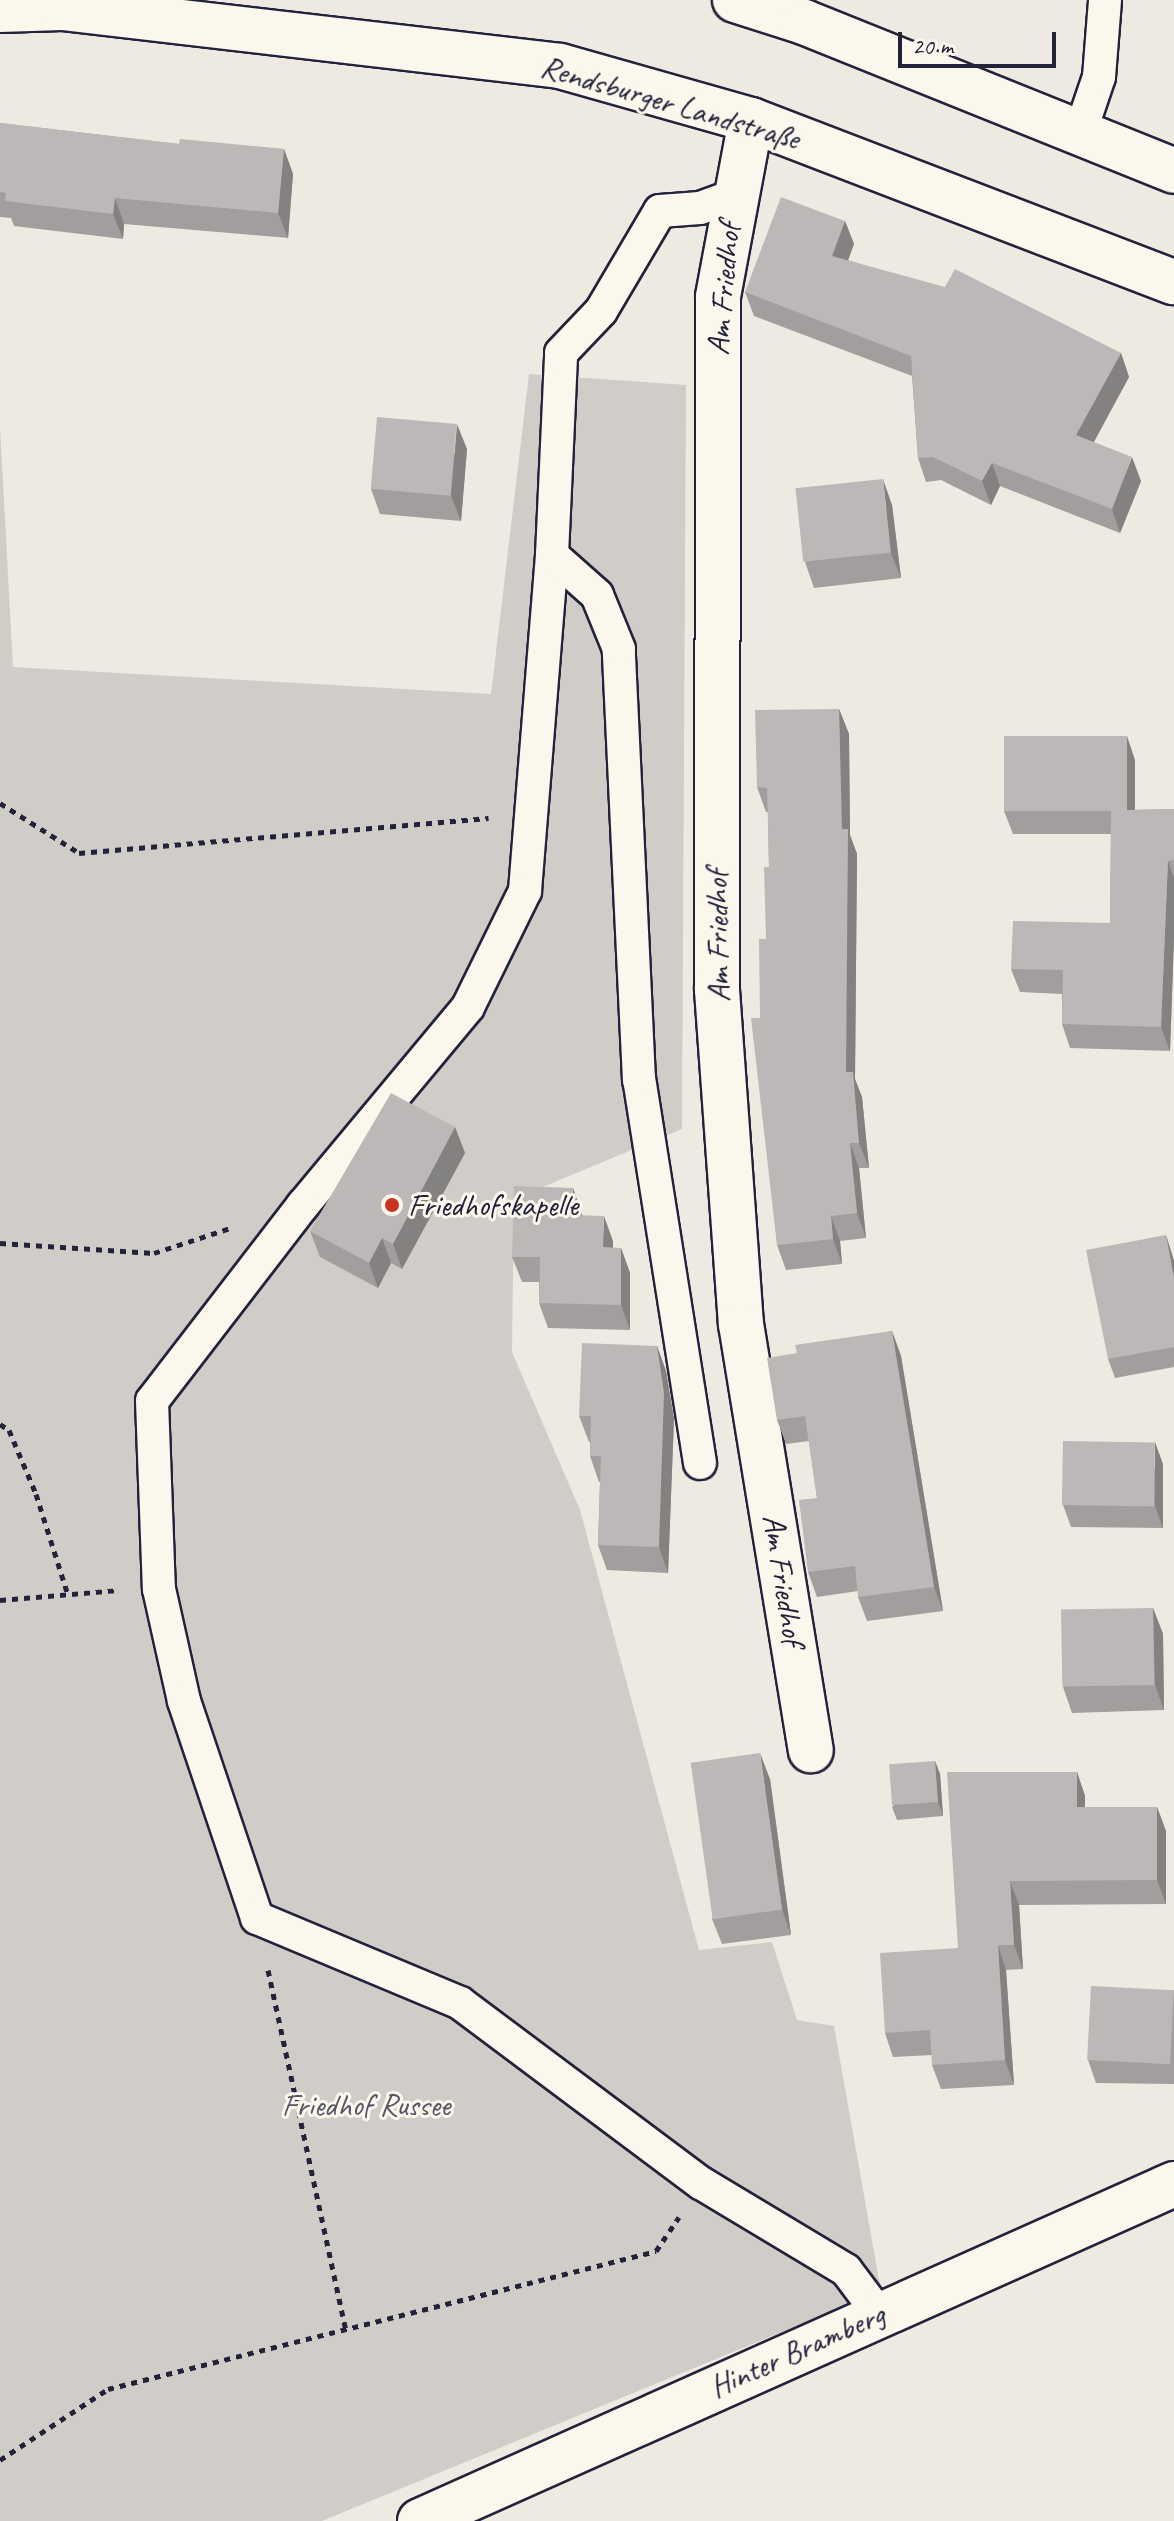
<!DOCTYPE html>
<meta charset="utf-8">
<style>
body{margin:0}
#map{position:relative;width:1174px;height:2521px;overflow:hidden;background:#eeeae2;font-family:Caveat,sans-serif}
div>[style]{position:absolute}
.green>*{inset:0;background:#d0cdc9}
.path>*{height:5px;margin-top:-2.5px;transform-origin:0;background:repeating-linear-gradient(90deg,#22223b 0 6px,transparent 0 12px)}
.roads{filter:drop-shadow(2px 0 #22223b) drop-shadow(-2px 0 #22223b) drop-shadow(0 2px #22223b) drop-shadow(0 -2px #22223b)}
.lane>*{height:32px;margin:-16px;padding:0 16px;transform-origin:16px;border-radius:16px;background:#fbf7ec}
.street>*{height:44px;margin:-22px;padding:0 22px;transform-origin:22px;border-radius:22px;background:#fbf7ec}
.secondary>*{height:44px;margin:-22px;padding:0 22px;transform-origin:22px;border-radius:22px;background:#fbf7ec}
.wall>*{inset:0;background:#a29e9e}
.shaded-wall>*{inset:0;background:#848181}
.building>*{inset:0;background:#bcb8b8;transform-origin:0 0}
.dots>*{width:22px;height:22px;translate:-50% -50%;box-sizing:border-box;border:4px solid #fbf7ec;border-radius:50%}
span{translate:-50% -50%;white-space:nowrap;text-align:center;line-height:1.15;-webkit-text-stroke:6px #fbf7ec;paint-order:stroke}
.street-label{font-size:32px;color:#22223b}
.poi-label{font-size:32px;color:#22223b}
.left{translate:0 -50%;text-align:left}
.park-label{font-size:32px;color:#565566}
.scale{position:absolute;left:898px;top:32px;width:158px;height:36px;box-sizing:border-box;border:4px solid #22223b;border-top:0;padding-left:10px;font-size:24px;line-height:28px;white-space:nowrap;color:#22223b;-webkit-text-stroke:6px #fbf7ec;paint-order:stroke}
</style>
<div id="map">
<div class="green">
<div style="clip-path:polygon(529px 374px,686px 385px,682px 1129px,514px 1199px,512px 1352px,580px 1510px,699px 1950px,772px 1942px,797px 2020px,834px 2026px,881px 2291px,322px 2521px,0 2521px,0 427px,13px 667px,491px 694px)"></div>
</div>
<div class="path">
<div style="left:0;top:803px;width:93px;rotate:32.3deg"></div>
<div style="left:79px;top:853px;width:411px;rotate:-4.9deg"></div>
<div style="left:0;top:1243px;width:154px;rotate:3.7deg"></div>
<div style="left:154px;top:1253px;width:80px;rotate:-18.2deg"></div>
<div style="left:0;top:1424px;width:11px;rotate:34deg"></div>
<div style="left:9px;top:1430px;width:69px;rotate:67.1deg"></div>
<div style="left:36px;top:1494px;width:103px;rotate:72.4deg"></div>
<div style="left:0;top:1600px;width:118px;rotate:-4.8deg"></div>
<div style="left:268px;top:1970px;width:369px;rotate:77.8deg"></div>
<div style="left:0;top:2460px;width:129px;rotate:-33.3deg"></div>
<div style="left:108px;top:2389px;width:565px;rotate:-14.13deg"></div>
<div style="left:656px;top:2251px;width:41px;rotate:-55.9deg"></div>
</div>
<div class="roads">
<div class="lane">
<div style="left:1080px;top:133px;width:59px;rotate:-71.3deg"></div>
<div style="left:1099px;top:77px;width:77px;rotate:-85.5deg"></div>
<div style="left:552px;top:555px;width:337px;rotate:94.6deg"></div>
<div style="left:525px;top:891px;width:129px;rotate:116.2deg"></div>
<div style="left:468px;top:1007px;width:258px;rotate:129.8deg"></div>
<div style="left:303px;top:1205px;width:247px;rotate:127.6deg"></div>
<div style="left:152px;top:1401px;width:188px;rotate:87.9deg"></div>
<div style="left:159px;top:1589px;width:115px;rotate:77.4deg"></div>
<div style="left:184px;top:1701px;width:229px;rotate:71.4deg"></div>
<div style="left:257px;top:1918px;width:220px;rotate:22.7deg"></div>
<div style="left:460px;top:2003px;width:301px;rotate:36.8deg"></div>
<div style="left:701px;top:2183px;width:169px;rotate:31deg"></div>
<div style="left:846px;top:2270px;width:55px;rotate:53.1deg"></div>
<div style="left:700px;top:1463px;width:388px;rotate:-99deg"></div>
<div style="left:639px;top:1080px;width:431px;rotate:-92.7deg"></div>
<div style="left:619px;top:649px;width:58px;rotate:-112.2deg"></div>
<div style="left:597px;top:595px;width:60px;rotate:-138.4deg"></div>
<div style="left:552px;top:555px;width:202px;rotate:-87.4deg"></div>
<div style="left:561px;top:353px;width:58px;rotate:-46.4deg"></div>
<div style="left:601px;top:311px;width:116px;rotate:-59.5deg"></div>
<div style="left:660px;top:211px;width:40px;rotate:-4.3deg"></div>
<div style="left:700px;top:208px;width:35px;rotate:-20deg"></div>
</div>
<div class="street">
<div style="left:0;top:10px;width:62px;rotate:-1.8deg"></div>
<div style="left:62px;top:8px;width:501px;rotate:6.64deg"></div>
<div style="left:560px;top:66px;width:198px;rotate:15.8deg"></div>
<div style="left:751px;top:120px;width:453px;rotate:21deg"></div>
<div style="left:751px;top:120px;width:180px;rotate:100.6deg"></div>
<div style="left:718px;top:297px;width:693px;rotate:90.08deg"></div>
<div style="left:717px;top:990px;width:335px;rotate:85.9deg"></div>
<div style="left:741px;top:1324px;width:432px;rotate:80.7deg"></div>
<div style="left:420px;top:2521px;width:826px;rotate:-24.08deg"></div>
</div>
<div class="secondary">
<div style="left:735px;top:0;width:72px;rotate:17.7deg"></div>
<div style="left:804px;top:22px;width:399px;rotate:21.9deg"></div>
</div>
</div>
<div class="wall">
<div style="clip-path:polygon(0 123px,179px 144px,284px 149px,293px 174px,288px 238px,124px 224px,123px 239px,14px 226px,11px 218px,0 217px)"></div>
<div style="clip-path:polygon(845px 221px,854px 244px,848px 260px,1121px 353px,1129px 377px,1094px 442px,1141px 481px,1120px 533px,1000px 486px,991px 505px,941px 480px,926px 482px,918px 458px,912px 376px,754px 316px,745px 292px)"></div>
<div style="clip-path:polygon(467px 449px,461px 521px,380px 514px,371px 489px)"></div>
<div style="clip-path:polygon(892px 505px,901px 578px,814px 588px,805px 562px)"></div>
<div style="clip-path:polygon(839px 709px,849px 734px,850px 835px,857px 854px,855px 1079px,862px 1097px,869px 1168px,859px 1168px,866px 1238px,840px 1241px,842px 1264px,786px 1270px,777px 1245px,760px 1018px,766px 939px,769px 867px,768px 812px,766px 812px,757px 787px)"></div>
<div style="clip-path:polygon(1135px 760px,1135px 810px,1174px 809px,1174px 938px,1170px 1051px,1070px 1048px,1062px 1024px,1062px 994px,1020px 992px,1011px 969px,1110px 923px,1111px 834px,1013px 834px,1004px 811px)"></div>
<div style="clip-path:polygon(455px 1127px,465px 1153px,402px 1269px,391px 1263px,378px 1288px,320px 1257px,310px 1231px)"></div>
<div style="clip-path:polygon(582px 1214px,582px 1215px,613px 1241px,613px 1248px,621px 1248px,630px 1273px,630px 1330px,548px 1328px,539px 1303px,539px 1282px,522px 1282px,512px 1257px)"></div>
<div style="clip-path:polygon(1166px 1235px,1174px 1261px,1174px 1367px,1115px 1378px,1108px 1359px)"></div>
<div style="clip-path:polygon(892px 1331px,901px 1356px,943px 1611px,867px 1621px,858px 1597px,858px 1591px,817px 1597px,808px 1572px,817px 1498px,809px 1441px,786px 1444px,777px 1420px,797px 1353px)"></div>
<div style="clip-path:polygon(657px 1346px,666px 1371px,674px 1419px,668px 1573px,607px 1570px,598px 1545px,600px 1482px,599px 1482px,590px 1456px,590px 1442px,589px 1442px,579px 1416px)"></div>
<div style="clip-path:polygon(1163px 1464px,1163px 1528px,1071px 1527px,1063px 1505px)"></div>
<div style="clip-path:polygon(1153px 1608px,1163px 1634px,1164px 1710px,1072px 1713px,1063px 1687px)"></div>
<div style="clip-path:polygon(935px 1761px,940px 1774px,943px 1816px,897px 1820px,892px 1807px)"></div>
<div style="clip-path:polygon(1077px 1772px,1085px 1796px,1085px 1807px,1157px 1807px,1166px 1831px,1166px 1904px,1019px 1905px,1023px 1969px,1006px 1970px,1014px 2085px,941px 2089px,932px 2065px,932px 2055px,893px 2057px,885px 2033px,958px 1948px)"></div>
<div style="clip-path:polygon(770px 1779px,791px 1935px,722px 1944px,712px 1919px)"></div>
<div style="clip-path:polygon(1174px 1990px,1174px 2084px,1096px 2083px,1088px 2060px)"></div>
</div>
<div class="shaded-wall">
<div style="clip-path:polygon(284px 149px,293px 174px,288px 238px,278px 213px)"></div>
<div style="clip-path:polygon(115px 198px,124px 224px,123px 239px,113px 214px)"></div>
<div style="clip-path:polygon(845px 221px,854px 244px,841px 279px,832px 256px)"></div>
<div style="clip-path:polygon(1121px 353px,1129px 377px,1085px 458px,1076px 435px)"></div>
<div style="clip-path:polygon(457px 424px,467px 449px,461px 521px,451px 496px)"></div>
<div style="clip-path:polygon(1132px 457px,1141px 481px,1120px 533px,1112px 509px)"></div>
<div style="clip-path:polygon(992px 463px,1000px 486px,991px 505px,982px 481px)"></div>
<div style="clip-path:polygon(883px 479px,892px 505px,901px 578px,891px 553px)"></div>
<div style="clip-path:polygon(839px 709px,849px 734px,850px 835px,857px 854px,855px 1079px,862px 1097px,869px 1168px,859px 1143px,846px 1072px)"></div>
<div style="clip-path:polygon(1127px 736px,1135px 760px,1135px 834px,1127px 810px)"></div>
<div style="clip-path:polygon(1168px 861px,1174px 878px,1174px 938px,1170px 1051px,1161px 1027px)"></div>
<div style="clip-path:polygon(455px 1127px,465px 1153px,402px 1269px,393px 1244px)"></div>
<div style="clip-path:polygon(850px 1143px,859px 1168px,866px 1238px,857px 1213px)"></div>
<div style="clip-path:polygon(573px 1188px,582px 1214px,581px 1241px,572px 1215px)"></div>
<div style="clip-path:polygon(604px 1216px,613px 1241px,612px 1273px,603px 1247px)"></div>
<div style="clip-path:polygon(831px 1216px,840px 1241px,842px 1264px,833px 1239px)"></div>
<div style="clip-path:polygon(1166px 1235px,1174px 1261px,1174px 1278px)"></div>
<div style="clip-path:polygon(382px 1238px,391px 1263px,378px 1288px,369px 1263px)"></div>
<div style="clip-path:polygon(621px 1248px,630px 1273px,630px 1330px,621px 1305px)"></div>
<div style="clip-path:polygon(892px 1331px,901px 1356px,943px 1611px,934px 1587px)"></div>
<div style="clip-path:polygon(657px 1346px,666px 1371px,674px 1419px,668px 1573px,659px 1547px)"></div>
<div style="clip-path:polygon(1155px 1442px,1163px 1464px,1163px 1528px,1155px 1506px)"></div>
<div style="clip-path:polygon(1153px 1608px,1163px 1634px,1164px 1710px,1155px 1685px)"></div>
<div style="clip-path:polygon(760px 1753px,770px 1779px,791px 1935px,782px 1909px)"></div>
<div style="clip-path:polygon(935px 1761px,940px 1774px,943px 1816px,938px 1802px)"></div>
<div style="clip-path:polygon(1077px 1772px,1085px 1796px,1085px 1831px,1077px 1807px)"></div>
<div style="clip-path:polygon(1157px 1807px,1166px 1831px,1166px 1904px,1157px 1880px)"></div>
<div style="clip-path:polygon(1010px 1881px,1019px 1905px,1023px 1969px,1014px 1945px)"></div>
<div style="clip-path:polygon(998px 1945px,1006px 1970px,1014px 2085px,1005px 2060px)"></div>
</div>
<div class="building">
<div style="clip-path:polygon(0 123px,179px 144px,180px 139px,284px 149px,278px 213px,115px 198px,113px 214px,5px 201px,6px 193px,0 192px)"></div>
<div style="clip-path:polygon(781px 197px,845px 221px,832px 256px,945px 287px,955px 269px,1121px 353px,1076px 435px,1132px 457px,1112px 509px,992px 463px,982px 481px,933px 457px,918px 458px,911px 356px,745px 292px)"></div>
<div style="left:377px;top:417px;width:80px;height:72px;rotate:5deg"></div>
<div style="left:883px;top:479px;width:74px;height:88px;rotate:84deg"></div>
<div style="clip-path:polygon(839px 709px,842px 829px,848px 829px,846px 1072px,853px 1072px,859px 1143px,850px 1143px,857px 1213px,831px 1216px,833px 1239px,777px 1245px,751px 1018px,760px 1018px,759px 939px,766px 939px,764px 867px,769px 867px,767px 788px,757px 787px,755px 710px)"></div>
<div style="clip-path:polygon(1004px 736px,1127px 736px,1127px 810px,1174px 809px,1174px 860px,1168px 861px,1161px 1027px,1062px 1024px,1063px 970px,1011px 969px,1013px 921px,1110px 923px,1111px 811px,1117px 811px,1004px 811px)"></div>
<div style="clip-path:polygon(391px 1093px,455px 1127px,393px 1244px,382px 1238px,369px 1263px,310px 1231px)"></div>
<div style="clip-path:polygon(514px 1186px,573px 1188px,572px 1215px,604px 1216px,603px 1247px,621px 1248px,621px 1305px,539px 1303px,540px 1257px,512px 1257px)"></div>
<div style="clip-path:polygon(1166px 1235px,1174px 1278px,1174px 1347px,1108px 1359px,1086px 1250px)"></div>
<div style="clip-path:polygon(892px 1331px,934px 1587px,858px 1597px,855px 1566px,808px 1572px,799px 1500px,817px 1498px,805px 1416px,777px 1420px,767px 1358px,797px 1353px,795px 1345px)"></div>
<div style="clip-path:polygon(582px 1343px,657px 1346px,664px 1393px,659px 1547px,598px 1545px,601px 1456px,590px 1456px,591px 1416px,579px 1416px)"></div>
<div style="left:1063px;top:1441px;width:92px;height:64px;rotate:1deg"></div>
<div style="left:1153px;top:1608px;width:77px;height:92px;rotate:89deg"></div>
<div style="left:760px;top:1753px;width:158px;height:70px;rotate:82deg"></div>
<div style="left:935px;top:1761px;width:41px;height:46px;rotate:86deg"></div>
<div style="clip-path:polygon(947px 1772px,1077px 1772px,1077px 1807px,1157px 1807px,1157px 1880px,1010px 1881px,1014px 1945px,998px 1945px,1005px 2060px,932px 2065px,930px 2030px,885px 2033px,880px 1953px,958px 1948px)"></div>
<div style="left:1091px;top:1986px;width:83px;height:74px;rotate:3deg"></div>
</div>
<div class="dots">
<div style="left:392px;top:1205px;background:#c8321e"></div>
</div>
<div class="street-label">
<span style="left:670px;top:103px;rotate:16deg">Rendsburger Landstraße</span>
<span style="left:724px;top:289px;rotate:-85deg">Am Friedhof</span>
<span style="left:718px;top:936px;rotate:-91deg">Am Friedhof</span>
<span style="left:783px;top:1580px;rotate:81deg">Am Friedhof</span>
<span style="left:797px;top:2351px;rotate:-24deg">Hinter Bramberg</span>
</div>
<div class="poi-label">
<span class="left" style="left:408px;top:1205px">Friedhofskapelle</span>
</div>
<div class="park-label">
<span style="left:366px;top:2105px">Friedhof Russee</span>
</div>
<div class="scale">20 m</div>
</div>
